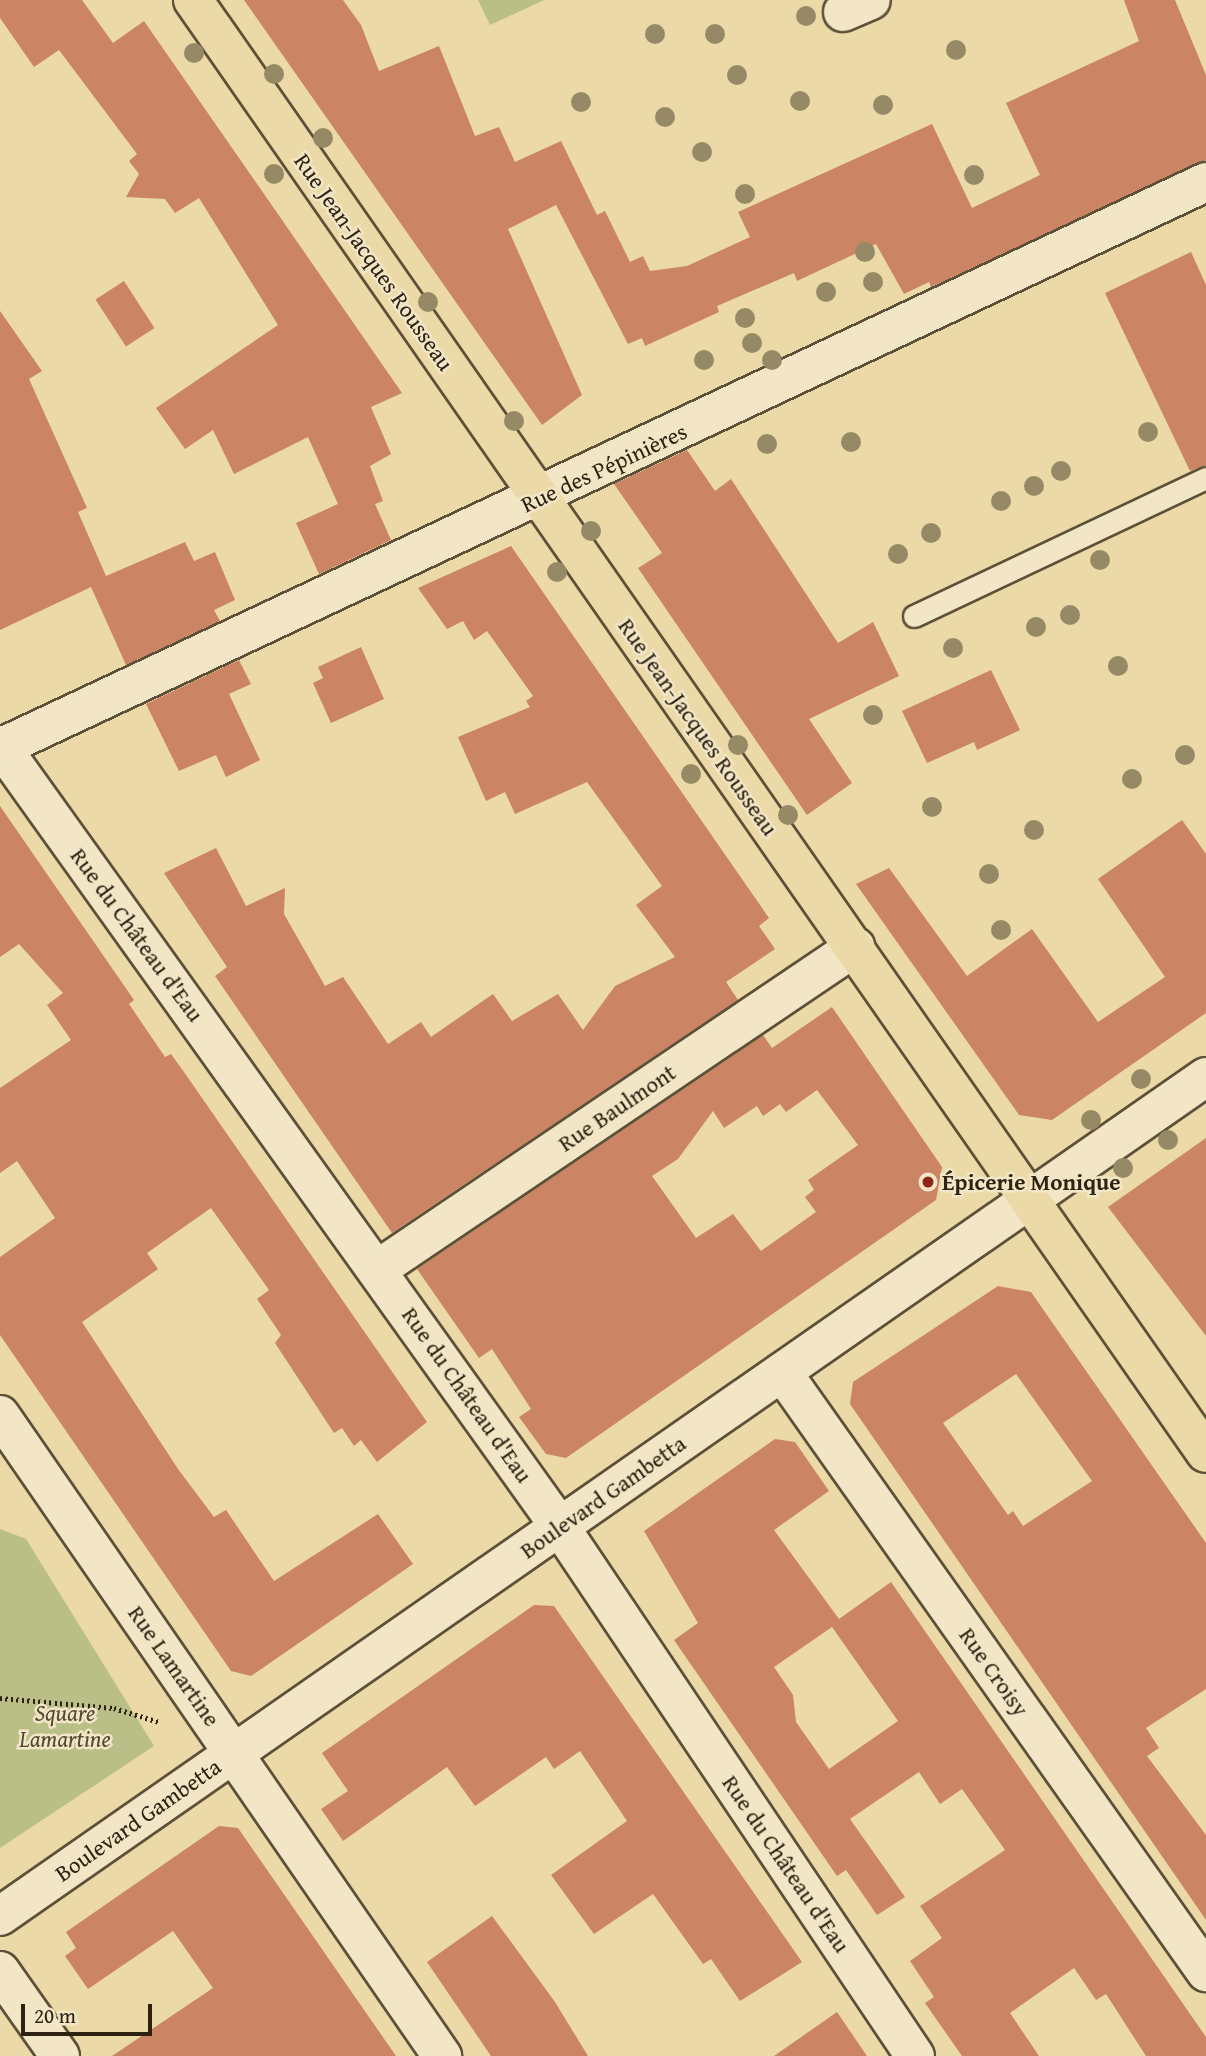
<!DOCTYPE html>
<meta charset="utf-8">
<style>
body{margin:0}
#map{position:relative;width:1206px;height:2056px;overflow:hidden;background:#ebd9a8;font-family:"Gentium Book Plus",serif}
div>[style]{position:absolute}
.green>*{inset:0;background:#b9bf86}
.building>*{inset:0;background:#cb8464;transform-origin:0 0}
.path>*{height:4.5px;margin-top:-2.25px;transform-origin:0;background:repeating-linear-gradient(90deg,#2e2213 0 2px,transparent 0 5.5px)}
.roads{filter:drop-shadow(2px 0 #5d5038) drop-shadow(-2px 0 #5d5038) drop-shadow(0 2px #5d5038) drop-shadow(0 -2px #5d5038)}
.lane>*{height:21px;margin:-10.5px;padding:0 10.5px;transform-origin:10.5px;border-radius:10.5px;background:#f2e6c6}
.street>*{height:38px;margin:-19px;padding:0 19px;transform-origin:19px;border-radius:19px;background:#f2e6c6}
.secondary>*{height:38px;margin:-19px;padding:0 19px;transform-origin:19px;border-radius:19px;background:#f2e6c6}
.primary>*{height:38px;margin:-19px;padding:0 19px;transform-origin:19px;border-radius:19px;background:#ebd9a8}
.trees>*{width:20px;height:20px;margin:-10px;border-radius:50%;background:#968a66}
.dots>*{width:19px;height:19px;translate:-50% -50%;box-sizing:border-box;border:4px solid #f2e6c6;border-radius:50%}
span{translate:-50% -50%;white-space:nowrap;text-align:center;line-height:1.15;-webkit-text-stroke:5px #f2e6c6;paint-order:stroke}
.street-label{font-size:23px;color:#2e2213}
.poi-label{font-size:23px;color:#2e2213;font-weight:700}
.left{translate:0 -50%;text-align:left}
.park-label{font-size:23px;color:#514930;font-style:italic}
.scale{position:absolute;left:21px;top:2004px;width:131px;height:32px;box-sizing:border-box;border:4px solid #2e2213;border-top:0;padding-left:9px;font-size:21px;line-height:24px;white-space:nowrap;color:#2e2213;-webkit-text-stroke:5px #f2e6c6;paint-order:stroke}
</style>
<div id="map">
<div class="green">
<div style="clip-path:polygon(478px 0,544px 0,490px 25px)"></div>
<div style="clip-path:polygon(0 1529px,26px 1539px,154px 1746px,0 1848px)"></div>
</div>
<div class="building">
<div style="clip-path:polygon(0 0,82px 0,113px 43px,144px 21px,402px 393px,371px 407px,391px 454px,370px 466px,383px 501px,375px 504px,391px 540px,319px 574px,296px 523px,338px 504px,308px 437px,234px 474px,213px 430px,185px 449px,156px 408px,278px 325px,199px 198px,175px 213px,165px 199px,126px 197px,139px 174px,129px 161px,137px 154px,59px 50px,34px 67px,0 18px)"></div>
<div style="clip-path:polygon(244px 0,343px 0,361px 25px,379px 71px,439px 46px,475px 136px,499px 127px,515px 162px,561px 141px,597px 215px,605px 211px,630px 262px,643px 256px,650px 271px,687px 266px,750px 237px,738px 212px,932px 124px,972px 208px,1040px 175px,1006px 103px,1139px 41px,1124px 0,1175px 0,1206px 75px,1206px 160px,931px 287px,929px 282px,904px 294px,876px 244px,797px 281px,794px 273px,717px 306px,719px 312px,645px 346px,642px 338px,628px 344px,556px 205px,508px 229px,582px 395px,542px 425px)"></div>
<div style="clip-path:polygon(1191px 252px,1206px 285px,1206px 465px,1190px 471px,1105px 293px)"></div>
<div style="left:124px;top:281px;width:56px;height:34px;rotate:57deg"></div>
<div style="clip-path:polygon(0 311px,42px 371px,29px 379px,87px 508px,78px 512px,106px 576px,185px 542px,194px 561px,215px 552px,235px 600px,214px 610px,220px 621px,126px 665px,91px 587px,0 630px)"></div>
<div style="clip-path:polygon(687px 450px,715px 491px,731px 479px,838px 643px,873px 622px,899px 676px,809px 719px,852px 783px,807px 815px,638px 568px,662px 553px,614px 484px)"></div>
<div style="clip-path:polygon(511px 546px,769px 918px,759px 926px,775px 949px,726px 982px,738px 1000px,392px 1233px,215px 976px,227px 967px,164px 873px,216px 848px,246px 906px,285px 888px,284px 914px,325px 986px,343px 977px,388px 1044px,421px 1022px,431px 1037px,493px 994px,512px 1021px,558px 994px,583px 1030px,615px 986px,675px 957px,636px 905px,662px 886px,587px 782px,515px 814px,505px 792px,486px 801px,458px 737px,530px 707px,526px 701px,533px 696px,487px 631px,474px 640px,463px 621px,447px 629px,418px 588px)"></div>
<div style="clip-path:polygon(361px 647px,384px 699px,331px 723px,313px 683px,323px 678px,318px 667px)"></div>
<div style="clip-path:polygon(239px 660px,251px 684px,229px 694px,260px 760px,226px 777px,216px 755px,179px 771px,146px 704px)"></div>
<div style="clip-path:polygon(991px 670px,1020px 730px,977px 750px,974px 742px,927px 763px,902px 711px)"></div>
<div style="clip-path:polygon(0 806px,134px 1000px,129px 1004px,165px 1057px,171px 1054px,184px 1072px,427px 1422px,377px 1462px,361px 1440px,354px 1446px,342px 1428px,334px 1433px,275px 1343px,281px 1335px,257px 1299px,269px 1290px,211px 1208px,147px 1253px,158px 1269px,82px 1322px,178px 1469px,214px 1517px,226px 1510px,274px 1581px,378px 1514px,413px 1564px,251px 1676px,231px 1671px,0 1335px,0 1257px,55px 1218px,17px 1161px,0 1173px,0 1088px,71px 1040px,47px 1005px,63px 993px,19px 944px,0 957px)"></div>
<div style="clip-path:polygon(1182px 820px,1206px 854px,1206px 1013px,1052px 1120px,1019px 1115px,856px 884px,889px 868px,967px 976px,1032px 929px,1098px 1022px,1165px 977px,1098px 879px)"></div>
<div style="clip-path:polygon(evenodd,832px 1007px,942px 1167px,936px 1200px,566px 1458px,546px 1454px,519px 1417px,531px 1409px,492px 1349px,479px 1358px,417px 1269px,763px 1035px,772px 1048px,832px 1007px,817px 1090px,858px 1145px,808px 1180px,814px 1190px,805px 1197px,816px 1212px,761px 1251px,733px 1214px,696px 1238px,652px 1176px,678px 1159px,713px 1111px,724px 1128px,757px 1106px,763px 1116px,780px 1104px,786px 1112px,817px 1090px)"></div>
<div style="clip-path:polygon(1206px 1138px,1206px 1336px,1108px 1207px)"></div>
<div style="clip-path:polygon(evenodd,998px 1286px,1031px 1292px,1206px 1543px,1206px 1689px,1146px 1728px,1159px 1748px,1147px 1756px,1206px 1835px,1206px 1920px,850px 1404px,853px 1382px,998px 1286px,1016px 1374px,1092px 1481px,1023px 1526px,1013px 1511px,1008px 1515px,943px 1423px,1016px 1374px)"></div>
<div style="clip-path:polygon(evenodd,775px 1439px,795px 1442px,829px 1491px,774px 1530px,839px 1619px,891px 1582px,1206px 2037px,1206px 2056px,1146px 2056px,1106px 1994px,1096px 2000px,1074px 1968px,1010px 2013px,1039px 2056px,962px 2056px,955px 2046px,925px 2003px,934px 1997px,910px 1961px,942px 1938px,920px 1906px,1005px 1850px,962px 1789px,940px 1804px,919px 1772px,850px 1819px,905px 1897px,877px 1915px,846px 1870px,837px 1876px,674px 1640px,698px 1623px,644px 1531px,775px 1439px,832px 1627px,898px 1721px,829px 1769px,796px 1722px,793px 1695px,774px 1667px,832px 1627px)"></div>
<div style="clip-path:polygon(534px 1605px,554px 1606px,802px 1962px,740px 2001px,711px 1959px,703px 1964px,653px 1894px,594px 1934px,551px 1875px,627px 1821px,580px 1751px,554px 1769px,546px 1757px,475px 1806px,447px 1767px,343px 1841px,321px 1809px,348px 1791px,322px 1753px)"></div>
<div style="clip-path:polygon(219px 1826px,238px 1828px,396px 2056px,112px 2056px,213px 1988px,173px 1931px,88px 1989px,65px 1956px,76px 1948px,66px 1932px)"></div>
<div style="clip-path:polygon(492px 1916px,555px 2002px,588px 2056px,491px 2056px,427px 1962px)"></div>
<div style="clip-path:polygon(837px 2012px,867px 2056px,774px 2056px)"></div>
</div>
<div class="path">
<div style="left:0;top:1698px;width:114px;rotate:5deg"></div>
<div style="left:114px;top:1708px;width:47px;rotate:17.3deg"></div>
</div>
<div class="roads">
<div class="lane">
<div style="left:914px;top:616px;width:323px;rotate:-25.3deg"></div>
</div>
<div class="street">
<div style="left:843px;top:12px;width:30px;rotate:-23deg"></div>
<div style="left:0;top:745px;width:962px;rotate:54.39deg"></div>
<div style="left:560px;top:1527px;width:637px;rotate:56.14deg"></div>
<div style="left:0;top:748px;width:1332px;rotate:-25.14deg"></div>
<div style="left:378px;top:1269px;width:576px;rotate:-34.02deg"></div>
<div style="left:782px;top:1372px;width:735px;rotate:54.75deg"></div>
<div style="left:0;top:1415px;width:779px;rotate:55.41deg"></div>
<div style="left:0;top:1971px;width:104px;rotate:54.8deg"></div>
</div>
<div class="secondary">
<div style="left:0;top:1916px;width:1469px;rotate:-34.83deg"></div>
</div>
<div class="primary">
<div style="left:193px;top:0;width:1771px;rotate:55.12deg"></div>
</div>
</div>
<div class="trees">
<div style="left:806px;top:16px"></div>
<div style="left:655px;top:34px"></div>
<div style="left:715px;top:34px"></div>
<div style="left:956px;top:50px"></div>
<div style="left:194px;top:53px"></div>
<div style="left:274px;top:74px"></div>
<div style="left:737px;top:75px"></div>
<div style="left:800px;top:101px"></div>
<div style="left:581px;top:102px"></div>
<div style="left:883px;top:105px"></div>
<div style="left:665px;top:117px"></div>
<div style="left:323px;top:138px"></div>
<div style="left:702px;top:152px"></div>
<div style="left:274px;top:174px"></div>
<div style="left:974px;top:175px"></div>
<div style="left:745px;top:194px"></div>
<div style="left:865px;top:252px"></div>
<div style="left:873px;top:282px"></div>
<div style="left:826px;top:292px"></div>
<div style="left:428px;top:302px"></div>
<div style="left:745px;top:318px"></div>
<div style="left:752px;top:343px"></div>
<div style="left:704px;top:360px"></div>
<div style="left:772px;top:360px"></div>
<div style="left:514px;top:421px"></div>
<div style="left:1148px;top:432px"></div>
<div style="left:851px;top:442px"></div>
<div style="left:767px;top:444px"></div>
<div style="left:1061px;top:471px"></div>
<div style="left:1034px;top:486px"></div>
<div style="left:1001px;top:501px"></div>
<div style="left:591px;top:531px"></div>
<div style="left:931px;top:533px"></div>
<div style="left:898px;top:554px"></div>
<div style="left:1100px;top:560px"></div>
<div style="left:557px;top:572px"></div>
<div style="left:1070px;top:615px"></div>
<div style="left:1036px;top:627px"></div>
<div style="left:953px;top:648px"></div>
<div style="left:1118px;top:666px"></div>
<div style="left:873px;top:715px"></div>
<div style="left:738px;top:745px"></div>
<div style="left:1185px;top:755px"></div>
<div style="left:691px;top:774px"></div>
<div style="left:1132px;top:779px"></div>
<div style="left:932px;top:807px"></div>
<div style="left:788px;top:815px"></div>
<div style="left:1034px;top:830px"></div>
<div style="left:989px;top:874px"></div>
<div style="left:1001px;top:930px"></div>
<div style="left:1141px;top:1079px"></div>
<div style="left:1091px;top:1120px"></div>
<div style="left:1168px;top:1140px"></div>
<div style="left:1123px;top:1168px"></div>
</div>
<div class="dots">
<div style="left:928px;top:1182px;background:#8f2418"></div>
</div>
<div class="street-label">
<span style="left:374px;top:262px;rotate:55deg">Rue Jean-Jacques Rousseau</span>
<span style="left:604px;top:468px;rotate:-25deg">Rue des Pépinières</span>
<span style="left:698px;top:727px;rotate:55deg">Rue Jean-Jacques Rousseau</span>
<span style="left:137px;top:935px;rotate:54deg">Rue du Château d'Eau</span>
<span style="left:617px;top:1108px;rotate:-34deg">Rue Baulmont</span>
<span style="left:467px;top:1395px;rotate:55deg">Rue du Château d'Eau</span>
<span style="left:603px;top:1497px;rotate:-35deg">Boulevard Gambetta</span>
<span style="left:174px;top:1666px;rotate:55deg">Rue Lamartine</span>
<span style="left:994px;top:1672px;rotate:55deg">Rue Croisy</span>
<span style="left:138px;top:1820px;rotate:-35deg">Boulevard Gambetta</span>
<span style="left:786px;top:1864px;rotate:56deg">Rue du Château d'Eau</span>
</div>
<div class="poi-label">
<span class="left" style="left:942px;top:1182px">Épicerie Monique</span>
</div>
<div class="park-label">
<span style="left:65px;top:1726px">Square<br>Lamartine</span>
</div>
<div class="scale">20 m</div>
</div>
